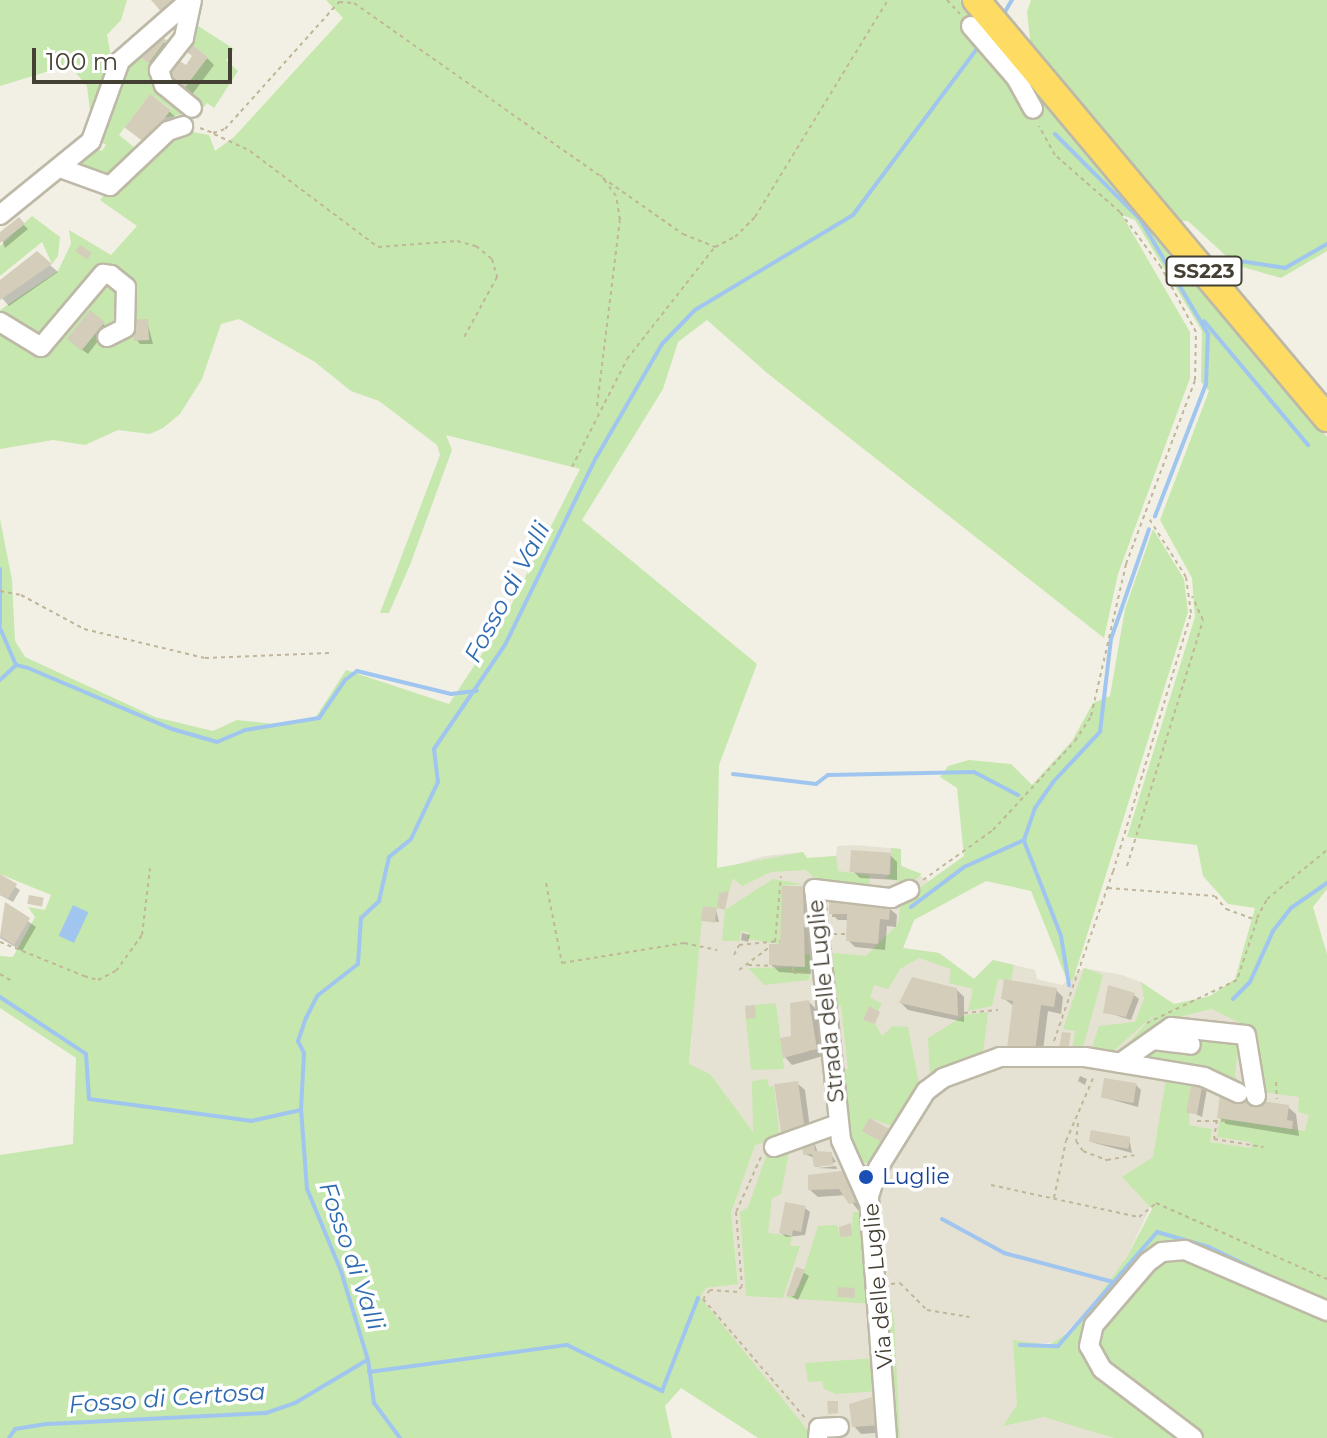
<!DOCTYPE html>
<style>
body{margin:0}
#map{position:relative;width:1327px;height:1438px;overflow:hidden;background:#f2f0e5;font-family:Montserrat,sans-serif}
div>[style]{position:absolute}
.residential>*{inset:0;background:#e6e2d3}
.green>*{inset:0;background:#c6e7ad}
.water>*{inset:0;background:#a0c6f0;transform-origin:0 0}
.shadow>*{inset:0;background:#0003}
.stream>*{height:4px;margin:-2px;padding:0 2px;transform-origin:2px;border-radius:2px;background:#a0c6f0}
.building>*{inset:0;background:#d4cdba;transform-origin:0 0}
.path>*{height:2px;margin-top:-1px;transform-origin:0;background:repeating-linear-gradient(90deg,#c0b699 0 4px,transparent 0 8px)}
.roads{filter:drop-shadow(2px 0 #beb9a7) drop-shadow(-2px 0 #beb9a7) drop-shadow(0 2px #beb9a7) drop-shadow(0 -2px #beb9a7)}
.minor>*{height:18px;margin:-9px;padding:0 9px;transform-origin:9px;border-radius:9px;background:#fff}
.highway>*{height:26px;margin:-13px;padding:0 13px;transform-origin:13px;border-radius:13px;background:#fedc64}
.dots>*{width:22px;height:22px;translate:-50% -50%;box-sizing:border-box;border:4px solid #fff;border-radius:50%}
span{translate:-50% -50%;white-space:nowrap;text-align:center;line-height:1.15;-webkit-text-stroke:7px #fff;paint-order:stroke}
.shield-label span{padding:2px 6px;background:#fff;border:2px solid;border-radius:6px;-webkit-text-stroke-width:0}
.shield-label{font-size:20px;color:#454034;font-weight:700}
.street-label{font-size:22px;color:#454034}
.transit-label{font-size:22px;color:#164399}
.left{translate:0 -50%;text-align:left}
.water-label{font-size:24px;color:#2e6ab0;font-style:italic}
.scale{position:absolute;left:32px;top:48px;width:200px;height:36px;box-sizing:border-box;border:4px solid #454034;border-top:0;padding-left:10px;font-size:24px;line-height:28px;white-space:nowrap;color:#454034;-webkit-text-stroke:6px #fff;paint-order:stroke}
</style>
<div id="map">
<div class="residential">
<div style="clip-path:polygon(855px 845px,901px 849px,901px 865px,929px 881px,906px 897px,914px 920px,903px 948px,939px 953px,974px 979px,993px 960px,1035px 970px,1037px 979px,1062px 985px,1084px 968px,1122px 975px,1141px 982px,1176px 1018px,1212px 1009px,1249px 1023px,1327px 1080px,1299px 1156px,1210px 1142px,1212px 1129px,1189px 1125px,1127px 1257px,1097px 1300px,1057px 1342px,1017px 1346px,1018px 1405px,1141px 1438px,758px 1438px,700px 1297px,706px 1288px,738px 1283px,731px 1213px,735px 1202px,689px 1064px,692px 1037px,638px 937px,706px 866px,722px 869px,764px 856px,803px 852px,807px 858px,836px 856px,837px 846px)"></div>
</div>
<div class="green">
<div style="clip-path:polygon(0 0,127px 0,121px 20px,107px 35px,113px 67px,91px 119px,87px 86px,69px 65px,0 86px)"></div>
<div style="clip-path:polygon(326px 0,960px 0,1327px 437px,1327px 889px,1313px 907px,1327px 954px,1327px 1438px,1114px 1438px,1044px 1417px,1003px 1426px,1017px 1405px,1013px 1340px,1049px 1345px,1075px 1328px,1127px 1257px,1152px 1209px,1122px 1177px,1153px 1157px,1166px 1079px,1191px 1082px,1189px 1125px,1212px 1129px,1210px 1142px,1251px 1148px,1251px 1142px,1217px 1137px,1220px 1118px,1305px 1131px,1309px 1115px,1298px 1112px,1299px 1097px,1263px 1092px,1256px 1031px,1212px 1009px,1176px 1018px,1121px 1058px,1115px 1057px,1156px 1013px,1110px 1054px,1091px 1051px,1099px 1026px,1135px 1022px,1144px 999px,1141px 982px,1174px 1004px,1210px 996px,1235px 979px,1255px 908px,1228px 904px,1203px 876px,1197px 845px,1127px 837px,1195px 617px,1192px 578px,1160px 520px,1209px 391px,1201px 382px,1202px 331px,1135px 220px,1122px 215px,1190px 332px,1190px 378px,1118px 574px,1104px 638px,767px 373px,707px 320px,678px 342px,663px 389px,582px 520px,757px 664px,719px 765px,717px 868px,803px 852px,807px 858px,836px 856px,838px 871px,869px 875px,870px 886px,901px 890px,855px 891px,820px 884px,806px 870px,771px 872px,742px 886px,733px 878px,729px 891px,719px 893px,717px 908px,703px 906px,689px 1064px,710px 1074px,753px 1132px,752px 1081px,767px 1079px,769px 1087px,774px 1086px,779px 1132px,801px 1134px,755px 1145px,731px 1213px,738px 1284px,706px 1288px,700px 1297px,814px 1438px,758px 1438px,681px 1388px,665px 1406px,672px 1438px,0 1438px,0 1155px,73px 1144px,76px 1058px,0 1008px,0 956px,13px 957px,35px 917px,28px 907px,45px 910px,51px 895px,0 874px,0 519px,12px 580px,15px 641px,25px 657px,155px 717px,213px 731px,237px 720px,274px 724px,314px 720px,346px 670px,449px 704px,501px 625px,580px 469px,446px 435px,452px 450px,410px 565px,389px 613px,380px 613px,440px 455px,437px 445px,379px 401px,351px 391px,315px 362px,239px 319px,221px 324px,202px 379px,180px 414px,163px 428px,150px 434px,118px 430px,85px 445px,53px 440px,0 449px,0 328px,41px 352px,113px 271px,101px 264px,33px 343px,0 319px,0 310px,58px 271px,71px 244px,69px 230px,111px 255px,137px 226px,100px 200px,108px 190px,119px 189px,158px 149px,188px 131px,209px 135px,215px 151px,234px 137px,343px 18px)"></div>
<div style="clip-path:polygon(1031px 0,1327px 0,1327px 251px,1281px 278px,1236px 265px,1188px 221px,1174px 221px,1031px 47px,1027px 12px)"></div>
<div style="clip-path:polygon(192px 22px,234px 49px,226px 60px,238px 71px,214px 108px,207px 103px,203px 108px,183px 90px,208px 57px,187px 40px)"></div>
<div style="clip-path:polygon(178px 35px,151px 81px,187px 113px,165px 118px,171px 109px,150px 94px,119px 135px,140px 152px,115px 180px,73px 168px,90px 147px,102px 151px,106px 145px,98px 140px,124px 64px,137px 54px,148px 63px,166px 40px)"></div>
<div style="clip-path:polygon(32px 216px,60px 237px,58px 256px,52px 264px,42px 242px,0 276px,0 246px)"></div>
<div style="clip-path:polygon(1153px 529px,1184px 579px,1188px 612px,1073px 980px,1067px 980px,1031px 891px,986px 881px,914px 920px,903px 948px,939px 953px,974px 979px,993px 960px,1014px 965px,1011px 981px,998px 979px,992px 1006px,968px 1011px,973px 989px,949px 983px,951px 969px,919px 958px,900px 969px,888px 989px,874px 985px,870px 997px,882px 1004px,878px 1011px,869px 1006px,863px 1020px,875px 1024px,882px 1036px,893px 1026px,908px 1027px,920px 1088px,895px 1127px,869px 1118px,862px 1131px,883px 1142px,882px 1148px,870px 1168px,867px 1162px,858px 1166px,836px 1070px,848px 1069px,841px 1006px,833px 1005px,824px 952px,866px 956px,898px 924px,901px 901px,964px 856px,957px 788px,940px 777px,948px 766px,969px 760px,1011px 764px,1032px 785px,1072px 741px,1093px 703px,1110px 696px,1125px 609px)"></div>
<div style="clip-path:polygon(891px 848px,901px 849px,901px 866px,922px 874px,910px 884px,885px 878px,891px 873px)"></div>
<div style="clip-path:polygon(773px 879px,803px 884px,782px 886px,780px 944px,747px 939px,749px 932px,741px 931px,739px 941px,722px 941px,725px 910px)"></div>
<div style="clip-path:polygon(804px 954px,811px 954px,809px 980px,764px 985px,748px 968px,804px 967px)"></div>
<div style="clip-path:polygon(1084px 968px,1103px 975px,1082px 1051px,1072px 1052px,1075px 1031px,1063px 1029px)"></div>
<div style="clip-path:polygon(776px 1003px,784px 1069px,751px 1070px,746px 1019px,755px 1005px)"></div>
<div style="clip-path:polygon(988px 1012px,983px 1055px,930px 1081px,928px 1038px,965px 1015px)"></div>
<div style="clip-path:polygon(1180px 1032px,1239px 1042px,1252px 1089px,1242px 1072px,1243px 1059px,1237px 1057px,1235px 1076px,1243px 1088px,1133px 1060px)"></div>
<div style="clip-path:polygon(790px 1147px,781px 1194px,772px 1198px,768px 1233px,792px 1236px,790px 1246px,800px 1246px,783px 1298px,746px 1296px,740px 1212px,748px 1207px,767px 1154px)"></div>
<div style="clip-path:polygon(853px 1212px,864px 1213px,873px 1304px,785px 1298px,799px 1287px,818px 1226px,837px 1225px,840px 1237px,851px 1236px)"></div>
<div style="clip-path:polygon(888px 1287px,894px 1320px,900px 1438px,892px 1438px,884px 1290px)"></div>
<div style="clip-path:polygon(877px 1358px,880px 1391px,836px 1394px,824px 1389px,822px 1381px,808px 1382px,805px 1363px)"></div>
</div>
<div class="water">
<div style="left:73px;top:905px;width:17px;height:34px;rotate:25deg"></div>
</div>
<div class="shadow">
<div style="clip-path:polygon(164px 42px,169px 46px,154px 66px,144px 58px)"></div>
<div style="clip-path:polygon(207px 58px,214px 65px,191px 96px,172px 81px)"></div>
<div style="clip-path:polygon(151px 96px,177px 118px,154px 149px)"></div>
<div style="clip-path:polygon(19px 220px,28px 229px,5px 248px,0 235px)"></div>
<div style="clip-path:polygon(37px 254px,58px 272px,9px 306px,0 296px,0 283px)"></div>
<div style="clip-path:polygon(147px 321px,153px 344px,140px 344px,136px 339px)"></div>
<div style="clip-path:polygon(103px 324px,108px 328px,88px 354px,74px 344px)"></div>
<div style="clip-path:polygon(890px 855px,897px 862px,897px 880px,860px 878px,853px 871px)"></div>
<div style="clip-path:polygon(0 877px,20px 890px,13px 902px,0 895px)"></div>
<div style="clip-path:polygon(803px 888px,810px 895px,811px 974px,779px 972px,771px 964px)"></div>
<div style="clip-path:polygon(6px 905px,36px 927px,22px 951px,0 938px)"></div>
<div style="clip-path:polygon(889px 908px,897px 915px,896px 927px,887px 926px,885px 950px,855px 947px,848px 940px,849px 920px,838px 920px,831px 913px)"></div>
<div style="clip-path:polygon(716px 910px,719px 922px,703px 920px)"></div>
<div style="clip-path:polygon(742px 933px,750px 935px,748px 942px,741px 940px)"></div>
<div style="clip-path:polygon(956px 989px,964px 997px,964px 1022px,908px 1010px,901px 1003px)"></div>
<div style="clip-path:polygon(1056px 990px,1063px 997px,1061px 1014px,1048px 1011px,1042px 1058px,1016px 1054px,1014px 1006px,1003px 998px)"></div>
<div style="clip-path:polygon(1134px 995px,1139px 999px,1131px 1020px,1105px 1012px)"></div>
<div style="clip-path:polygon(809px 1002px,816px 1009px,823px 1056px,792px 1065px,785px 1057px)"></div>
<div style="clip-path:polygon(1080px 1076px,1087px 1079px,1085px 1085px,1078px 1081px)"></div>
<div style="clip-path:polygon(797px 1083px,805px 1090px,811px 1136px,788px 1139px,781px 1132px)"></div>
<div style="clip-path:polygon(1202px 1084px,1207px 1089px,1202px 1117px,1189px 1111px)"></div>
<div style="clip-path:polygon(1136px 1085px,1141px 1090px,1138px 1107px,1102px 1097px)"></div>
<div style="clip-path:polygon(1288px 1107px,1296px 1114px,1299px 1136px,1226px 1124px,1219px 1117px)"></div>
<div style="clip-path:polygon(1129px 1138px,1132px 1153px,1091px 1142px)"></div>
<div style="clip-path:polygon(814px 1142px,818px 1153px,831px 1154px,836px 1162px,817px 1167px,814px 1158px,805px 1154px)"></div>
<div style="clip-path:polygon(866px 1165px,872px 1174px,867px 1176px,862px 1166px)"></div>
<div style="clip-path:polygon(836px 1166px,837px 1169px,818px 1168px)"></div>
<div style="clip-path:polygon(848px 1172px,868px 1208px,858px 1210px,846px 1195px,818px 1197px,810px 1190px)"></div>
<div style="clip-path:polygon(805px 1208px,810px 1212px,805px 1235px,786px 1237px,781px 1233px)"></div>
<div style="clip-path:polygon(798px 1269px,809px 1276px,798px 1300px,789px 1295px)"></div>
<div style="clip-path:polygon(851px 1406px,889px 1432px,861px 1434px,854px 1426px)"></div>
</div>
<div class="stream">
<div style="left:1002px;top:17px;width:20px;rotate:-60deg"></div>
<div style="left:1055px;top:134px;width:120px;rotate:45deg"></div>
<div style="left:1140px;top:219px;width:134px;rotate:59.4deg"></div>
<div style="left:1208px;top:334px;width:50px;rotate:92.3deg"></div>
<div style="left:1206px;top:384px;width:142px;rotate:111.1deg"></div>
<div style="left:1234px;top:260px;width:52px;rotate:8.9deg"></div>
<div style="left:1285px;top:268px;width:48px;rotate:-29.7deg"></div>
<div style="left:1204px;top:321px;width:162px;rotate:50deg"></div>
<div style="left:0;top:569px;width:56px;rotate:90deg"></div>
<div style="left:0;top:628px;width:40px;rotate:66.6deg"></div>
<div style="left:0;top:680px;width:22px;rotate:-43deg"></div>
<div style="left:16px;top:665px;width:12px;rotate:14deg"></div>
<div style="left:28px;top:668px;width:156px;rotate:23deg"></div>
<div style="left:172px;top:729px;width:47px;rotate:16.1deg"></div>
<div style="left:217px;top:742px;width:30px;rotate:-23deg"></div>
<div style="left:245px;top:730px;width:75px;rotate:-9.2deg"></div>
<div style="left:319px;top:718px;width:46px;rotate:-55.6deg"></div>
<div style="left:345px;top:680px;width:15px;rotate:-37deg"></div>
<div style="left:357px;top:671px;width:97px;rotate:13.7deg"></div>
<div style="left:451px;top:694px;width:26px;rotate:-7deg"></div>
<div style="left:733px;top:774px;width:84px;rotate:6.9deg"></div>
<div style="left:816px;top:784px;width:15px;rotate:-37deg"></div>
<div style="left:828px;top:775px;width:146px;rotate:-1.2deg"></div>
<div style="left:974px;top:772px;width:50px;rotate:27.6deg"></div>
<div style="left:1024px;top:841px;width:102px;rotate:68.7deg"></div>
<div style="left:1061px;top:936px;width:50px;rotate:80.7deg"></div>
<div style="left:911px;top:907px;width:66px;rotate:-37deg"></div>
<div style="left:964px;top:867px;width:66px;rotate:-24.2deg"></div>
<div style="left:1024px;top:840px;width:34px;rotate:-71deg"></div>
<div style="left:1035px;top:808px;width:32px;rotate:-55deg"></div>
<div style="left:1053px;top:782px;width:69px;rotate:-46.8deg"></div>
<div style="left:1100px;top:732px;width:94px;rotate:-83.3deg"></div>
<div style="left:1111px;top:639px;width:116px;rotate:-70.9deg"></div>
<div style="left:0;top:997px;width:103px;rotate:33.5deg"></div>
<div style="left:86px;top:1054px;width:45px;rotate:86.2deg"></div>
<div style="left:89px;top:1099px;width:163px;rotate:7.7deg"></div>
<div style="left:251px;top:1121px;width:51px;rotate:-12.4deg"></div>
<div style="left:1233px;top:999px;width:24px;rotate:-45deg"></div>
<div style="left:1250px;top:982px;width:56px;rotate:-65.7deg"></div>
<div style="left:1273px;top:931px;width:29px;rotate:-52deg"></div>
<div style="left:1291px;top:908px;width:44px;rotate:-34.8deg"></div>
<div style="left:942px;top:1219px;width:71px;rotate:28.7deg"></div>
<div style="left:1004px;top:1253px;width:113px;rotate:14.9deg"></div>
<div style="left:1020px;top:1345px;width:38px;rotate:2deg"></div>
<div style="left:1058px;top:1346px;width:151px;rotate:-49deg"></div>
<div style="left:1157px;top:1232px;width:54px;rotate:16.1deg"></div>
<div style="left:1209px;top:1247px;width:73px;rotate:25.9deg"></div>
<div style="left:369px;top:1372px;width:200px;rotate:-7.8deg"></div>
<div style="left:567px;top:1345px;width:106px;rotate:25.8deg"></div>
<div style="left:662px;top:1391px;width:100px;rotate:-68.8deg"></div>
<div style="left:9px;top:1438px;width:11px;rotate:-56deg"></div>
<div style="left:15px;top:1429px;width:33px;rotate:-9deg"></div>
<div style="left:48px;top:1424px;width:218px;rotate:-2.9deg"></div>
<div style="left:266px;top:1413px;width:31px;rotate:-19deg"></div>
<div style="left:295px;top:1403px;width:84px;rotate:-30.8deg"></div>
<div style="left:400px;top:1438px;width:44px;rotate:-126.6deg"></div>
<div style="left:374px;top:1403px;width:43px;rotate:-97.9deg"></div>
<div style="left:368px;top:1360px;width:93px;rotate:-106.9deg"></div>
<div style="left:341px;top:1271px;width:89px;rotate:-112.5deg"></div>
<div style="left:307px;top:1189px;width:79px;rotate:-94.3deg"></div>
<div style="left:301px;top:1110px;width:57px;rotate:-87deg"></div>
<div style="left:304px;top:1053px;width:13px;rotate:-117deg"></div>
<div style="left:298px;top:1041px;width:24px;rotate:-71deg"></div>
<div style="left:306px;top:1018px;width:25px;rotate:-63deg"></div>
<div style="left:317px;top:996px;width:52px;rotate:-38deg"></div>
<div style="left:358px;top:964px;width:46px;rotate:-86.3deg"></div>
<div style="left:361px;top:918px;width:25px;rotate:-43deg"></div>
<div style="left:379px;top:901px;width:45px;rotate:-77.2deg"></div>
<div style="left:389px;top:857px;width:28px;rotate:-39deg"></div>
<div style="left:411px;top:839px;width:63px;rotate:-64.7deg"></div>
<div style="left:438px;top:782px;width:33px;rotate:-97deg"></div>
<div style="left:434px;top:749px;width:126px;rotate:-55.7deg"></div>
<div style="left:505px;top:645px;width:208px;rotate:-64.1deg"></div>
<div style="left:596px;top:458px;width:132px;rotate:-59.9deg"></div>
<div style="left:662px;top:344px;width:47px;rotate:-45.9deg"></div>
<div style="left:695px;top:310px;width:184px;rotate:-31deg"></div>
<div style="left:853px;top:215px;width:211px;rotate:-53.3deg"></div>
</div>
<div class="building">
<div style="clip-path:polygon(151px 0,179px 0,163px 14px)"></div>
<div style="left:154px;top:31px;width:15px;height:29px;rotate:37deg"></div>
<div style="clip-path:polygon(187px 40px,208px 57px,183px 90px,162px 74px,174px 57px,186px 65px,192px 56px,182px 48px)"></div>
<div style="left:150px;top:94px;width:26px;height:42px;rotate:37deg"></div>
<div style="clip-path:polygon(19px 217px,25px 224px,0 243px,0 232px)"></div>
<div style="left:80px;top:245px;width:14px;height:8px;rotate:34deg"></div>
<div style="clip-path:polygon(37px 251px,52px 264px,0 300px,0 280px)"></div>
<div style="left:90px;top:310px;width:19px;height:37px;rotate:39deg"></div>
<div style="left:148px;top:319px;width:21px;height:15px;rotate:87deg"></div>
<div style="left:851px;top:850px;width:40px;height:22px;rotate:4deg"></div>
<div style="clip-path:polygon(0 874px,17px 884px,8px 899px,0 895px)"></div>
<div style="clip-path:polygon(782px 886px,803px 886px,805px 967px,769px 965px,769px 944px,780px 944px)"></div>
<div style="clip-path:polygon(729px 891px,725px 910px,717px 908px,719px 893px)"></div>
<div style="left:29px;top:895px;width:15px;height:9px;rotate:11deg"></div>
<div style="clip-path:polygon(829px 901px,890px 906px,889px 920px,880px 919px,878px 944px,846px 941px,847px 914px,829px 914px)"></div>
<div style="clip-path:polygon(5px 902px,30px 918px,14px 945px,0 936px)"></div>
<div style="left:703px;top:906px;width:14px;height:15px;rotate:8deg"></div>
<div style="clip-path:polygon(912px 977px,957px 988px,958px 1016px,899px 1003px)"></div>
<div style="clip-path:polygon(1004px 979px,1057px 988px,1054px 1007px,1041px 1005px,1035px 1051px,1007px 1048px,1013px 1001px,1001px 999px)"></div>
<div style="clip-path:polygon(1108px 985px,1135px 993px,1126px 1017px,1103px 1013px)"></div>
<div style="clip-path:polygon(809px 1000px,817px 1049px,783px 1058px,780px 1038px,791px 1036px,790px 1003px)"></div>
<div style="left:755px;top:1005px;width:13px;height:10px;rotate:86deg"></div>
<div style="clip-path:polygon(869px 1006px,880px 1012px,875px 1024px,863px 1020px)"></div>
<div style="clip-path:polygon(1062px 1032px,1071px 1033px,1068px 1052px,1058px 1053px)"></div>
<div style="left:1104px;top:1078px;width:33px;height:20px;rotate:9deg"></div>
<div style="left:1192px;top:1080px;width:11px;height:33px;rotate:10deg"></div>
<div style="left:798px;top:1081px;width:49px;height:24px;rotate:82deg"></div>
<div style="clip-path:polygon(1220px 1095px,1289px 1105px,1287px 1120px,1293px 1121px,1292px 1129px,1217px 1118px)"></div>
<div style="left:869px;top:1118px;width:24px;height:15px;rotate:28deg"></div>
<div style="left:1091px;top:1130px;width:40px;height:12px;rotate:10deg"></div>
<div style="clip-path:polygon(814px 1139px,815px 1151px,832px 1152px,833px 1165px,814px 1167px,812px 1154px,803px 1155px,802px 1143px)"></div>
<div style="clip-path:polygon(849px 1170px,862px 1201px,849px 1204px,839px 1189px,808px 1190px,808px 1175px)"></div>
<div style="clip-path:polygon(785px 1202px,806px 1206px,801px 1232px,793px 1230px,792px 1236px,779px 1233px)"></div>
<div style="clip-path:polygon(851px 1223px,852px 1236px,840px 1237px,839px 1227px)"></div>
<div style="clip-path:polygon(796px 1267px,805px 1270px,794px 1296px,786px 1296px)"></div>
<div style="left:838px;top:1287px;width:17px;height:10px;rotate:3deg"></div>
<div style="clip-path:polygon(882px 1394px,883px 1425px,852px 1427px,849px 1404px)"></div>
<div style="clip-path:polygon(827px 1401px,838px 1401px,838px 1413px,828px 1414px)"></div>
</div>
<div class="path">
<div style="left:947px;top:0;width:19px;rotate:47deg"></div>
<div style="left:200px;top:128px;width:14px;rotate:21deg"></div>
<div style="left:213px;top:133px;width:13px;rotate:-18deg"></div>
<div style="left:225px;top:129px;width:171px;rotate:-48.1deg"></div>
<div style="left:339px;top:2px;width:15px;rotate:4deg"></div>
<div style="left:354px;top:3px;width:402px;rotate:35.1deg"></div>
<div style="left:683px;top:234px;width:35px;rotate:22deg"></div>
<div style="left:715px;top:247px;width:22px;rotate:-27deg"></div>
<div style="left:735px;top:237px;width:28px;rotate:-45deg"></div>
<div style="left:755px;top:217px;width:255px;rotate:-58.5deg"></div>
<div style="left:214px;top:134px;width:40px;rotate:25deg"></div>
<div style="left:250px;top:151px;width:160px;rotate:36.9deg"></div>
<div style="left:378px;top:247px;width:79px;rotate:-4.3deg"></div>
<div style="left:457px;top:241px;width:20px;rotate:15deg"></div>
<div style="left:476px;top:246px;width:21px;rotate:39deg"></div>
<div style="left:492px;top:259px;width:19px;rotate:74deg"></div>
<div style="left:497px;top:277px;width:71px;rotate:118.7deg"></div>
<div style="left:597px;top:406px;width:187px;rotate:-83deg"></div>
<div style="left:620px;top:220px;width:24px;rotate:-99deg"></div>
<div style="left:616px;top:196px;width:26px;rotate:-126deg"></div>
<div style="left:572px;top:467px;width:121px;rotate:-63deg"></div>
<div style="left:627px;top:359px;width:141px;rotate:-51.9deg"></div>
<div style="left:0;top:591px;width:21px;rotate:11deg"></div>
<div style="left:21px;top:595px;width:72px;rotate:28.4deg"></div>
<div style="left:84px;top:629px;width:124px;rotate:13.5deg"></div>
<div style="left:205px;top:658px;width:124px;rotate:-2.3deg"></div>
<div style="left:1127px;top:866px;width:257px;rotate:-72.8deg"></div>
<div style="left:1203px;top:620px;width:26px;rotate:-115deg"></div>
<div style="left:923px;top:880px;width:86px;rotate:-35.5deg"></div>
<div style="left:993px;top:830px;width:121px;rotate:-47.3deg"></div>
<div style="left:1075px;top:741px;width:30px;rotate:-57deg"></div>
<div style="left:1091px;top:716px;width:156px;rotate:-77deg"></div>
<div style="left:1126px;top:564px;width:197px;rotate:-69.4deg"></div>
<div style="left:1195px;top:380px;width:48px;rotate:-88.8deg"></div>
<div style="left:1196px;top:332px;width:74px;rotate:-118.3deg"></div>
<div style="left:1161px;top:267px;width:69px;rotate:-126.7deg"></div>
<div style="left:1120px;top:212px;width:86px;rotate:-138.8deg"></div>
<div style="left:1055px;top:155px;width:33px;rotate:-119deg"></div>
<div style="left:546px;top:883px;width:82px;rotate:78.7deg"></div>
<div style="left:562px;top:963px;width:124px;rotate:-9.3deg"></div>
<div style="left:684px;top:943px;width:34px;rotate:12deg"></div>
<div style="left:1108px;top:888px;width:107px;rotate:4.3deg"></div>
<div style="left:1215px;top:896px;width:17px;rotate:50deg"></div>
<div style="left:1226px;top:909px;width:33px;rotate:20deg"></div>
<div style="left:1257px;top:920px;width:63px;rotate:108.4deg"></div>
<div style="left:1237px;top:980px;width:100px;rotate:154.5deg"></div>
<div style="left:832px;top:916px;width:15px"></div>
<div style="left:1257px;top:918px;width:21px;rotate:-62deg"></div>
<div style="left:1267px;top:899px;width:77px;rotate:-39.2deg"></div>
<div style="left:833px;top:934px;width:13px"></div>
<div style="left:0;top:942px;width:91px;rotate:22deg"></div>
<div style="left:84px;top:976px;width:15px;rotate:16deg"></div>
<div style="left:98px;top:980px;width:20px;rotate:-27deg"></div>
<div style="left:116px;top:971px;width:44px;rotate:-54.2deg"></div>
<div style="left:142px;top:935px;width:67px;rotate:-83.2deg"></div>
<div style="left:775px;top:942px;width:66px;rotate:-84.8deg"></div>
<div style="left:734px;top:955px;width:11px;rotate:-63deg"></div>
<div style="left:739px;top:945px;width:41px;rotate:-5.6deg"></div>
<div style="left:748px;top:965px;width:32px;rotate:2deg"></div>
<div style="left:793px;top:967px;width:6px;rotate:90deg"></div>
<div style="left:793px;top:973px;width:14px"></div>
<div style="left:739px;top:970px;width:38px;rotate:-37deg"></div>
<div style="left:0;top:974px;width:12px;rotate:31deg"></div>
<div style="left:964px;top:1013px;width:34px;rotate:-5deg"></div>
<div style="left:1054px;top:1041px;width:179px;rotate:-70.8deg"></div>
<div style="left:1113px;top:872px;width:270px;rotate:-73.2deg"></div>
<div style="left:1191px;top:613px;width:36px;rotate:-98deg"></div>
<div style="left:1186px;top:577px;width:71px;rotate:-122.3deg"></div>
<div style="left:809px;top:1051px;width:7px"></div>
<div style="left:1276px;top:1082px;width:17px;rotate:87deg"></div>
<div style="left:1217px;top:1120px;width:19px;rotate:99deg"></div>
<div style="left:1214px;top:1139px;width:50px;rotate:9.3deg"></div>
<div style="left:1197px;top:1121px;width:28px"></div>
<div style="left:1078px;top:1123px;width:18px;rotate:96deg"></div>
<div style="left:1076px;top:1141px;width:12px;rotate:55deg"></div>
<div style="left:1083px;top:1151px;width:26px;rotate:21deg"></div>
<div style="left:1107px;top:1160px;width:28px;rotate:-10deg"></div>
<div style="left:761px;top:1157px;width:60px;rotate:114.4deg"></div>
<div style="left:736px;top:1212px;width:74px;rotate:85.4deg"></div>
<div style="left:742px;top:1286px;width:8px;rotate:130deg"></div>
<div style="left:737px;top:1292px;width:27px;rotate:-176deg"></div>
<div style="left:710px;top:1290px;width:11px;rotate:128deg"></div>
<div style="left:703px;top:1299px;width:157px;rotate:49.4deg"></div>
<div style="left:991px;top:1185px;width:151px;rotate:12.2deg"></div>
<div style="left:1139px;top:1217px;width:22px;rotate:-39deg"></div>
<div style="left:1156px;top:1203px;width:187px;rotate:24deg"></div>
<div style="left:1054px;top:1198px;width:58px;rotate:-78.1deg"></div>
<div style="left:1066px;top:1141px;width:71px;rotate:-66.7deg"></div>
<div style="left:891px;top:1284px;width:9px;rotate:-6deg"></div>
<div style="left:900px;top:1283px;width:38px;rotate:45deg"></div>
<div style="left:927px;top:1310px;width:43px;rotate:9.5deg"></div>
</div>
<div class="roads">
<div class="minor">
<div style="left:192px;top:0;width:39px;rotate:102deg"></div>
<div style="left:184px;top:38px;width:41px;rotate:128deg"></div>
<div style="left:159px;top:70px;width:16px;rotate:72deg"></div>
<div style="left:164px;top:85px;width:36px;rotate:39deg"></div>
<div style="left:971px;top:26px;width:69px;rotate:49.1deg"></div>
<div style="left:1016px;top:78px;width:35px;rotate:61deg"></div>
<div style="left:63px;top:169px;width:50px;rotate:19.9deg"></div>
<div style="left:110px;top:186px;width:80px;rotate:-43.5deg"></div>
<div style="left:168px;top:131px;width:16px;rotate:-18deg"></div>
<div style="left:0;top:215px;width:117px;rotate:-39.1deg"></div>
<div style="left:91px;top:141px;width:85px;rotate:-70.1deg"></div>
<div style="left:120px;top:61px;width:93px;rotate:-41.1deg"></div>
<div style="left:0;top:322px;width:48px;rotate:31.4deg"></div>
<div style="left:41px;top:347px;width:96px;rotate:-49.7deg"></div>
<div style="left:103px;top:274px;width:8px;rotate:7deg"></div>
<div style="left:111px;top:275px;width:19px;rotate:39deg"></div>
<div style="left:126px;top:287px;width:41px;rotate:91.4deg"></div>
<div style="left:125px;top:328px;width:20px;rotate:153deg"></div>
<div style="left:1153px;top:1040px;width:38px;rotate:7deg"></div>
<div style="left:1120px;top:1063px;width:62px;rotate:-35.2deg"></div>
<div style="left:1171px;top:1027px;width:75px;rotate:6.1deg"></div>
<div style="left:1246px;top:1035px;width:62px;rotate:80.7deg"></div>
<div style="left:774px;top:1147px;width:68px;rotate:-19.8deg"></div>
<div style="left:868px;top:1201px;width:67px;rotate:-113.9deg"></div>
<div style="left:841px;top:1140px;width:252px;rotate:-96.1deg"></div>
<div style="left:814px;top:889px;width:78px;rotate:6.7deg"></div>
<div style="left:891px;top:898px;width:20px;rotate:-24deg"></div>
<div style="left:818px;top:1438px;width:10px;rotate:-84deg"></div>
<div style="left:819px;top:1428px;width:20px;rotate:-3deg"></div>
<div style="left:887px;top:1438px;width:243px;rotate:-94.3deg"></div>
<div style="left:869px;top:1196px;width:29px;rotate:-72deg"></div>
<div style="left:878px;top:1168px;width:91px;rotate:-58.1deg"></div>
<div style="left:926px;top:1091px;width:21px;rotate:-37deg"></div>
<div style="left:943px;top:1078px;width:61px;rotate:-20.2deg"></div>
<div style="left:1000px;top:1057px;width:85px"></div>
<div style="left:1085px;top:1057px;width:121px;rotate:9.5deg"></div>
<div style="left:1204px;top:1077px;width:38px;rotate:25deg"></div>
<div style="left:1193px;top:1438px;width:114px;rotate:-142.8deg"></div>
<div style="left:1102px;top:1369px;width:26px;rotate:-119deg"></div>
<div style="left:1089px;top:1346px;width:22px;rotate:-77deg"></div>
<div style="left:1094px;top:1325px;width:83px;rotate:-49.4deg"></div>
<div style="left:1148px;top:1262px;width:17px;rotate:-36deg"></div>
<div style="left:1162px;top:1252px;width:23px;rotate:-5deg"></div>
<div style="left:1185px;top:1250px;width:155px;rotate:23.2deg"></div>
</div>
<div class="highway">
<div style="left:976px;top:0;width:546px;rotate:49.98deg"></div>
</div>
</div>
<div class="dots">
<div style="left:866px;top:1177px;background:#1a4fb4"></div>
</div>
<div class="shield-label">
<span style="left:1204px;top:271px">SS223</span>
</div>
<div class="street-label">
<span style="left:826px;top:1001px;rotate:-96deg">Strada delle Luglie</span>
<span style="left:878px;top:1286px;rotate:-95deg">Via delle Luglie</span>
</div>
<div class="transit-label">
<span class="left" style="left:882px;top:1177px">Luglie</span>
</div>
<div class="water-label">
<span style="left:507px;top:592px;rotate:-62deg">Fosso di Valli</span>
<span style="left:352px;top:1256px;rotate:71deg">Fosso di Valli</span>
<span style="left:167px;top:1398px;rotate:-4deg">Fosso di Certosa</span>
</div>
<div class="scale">100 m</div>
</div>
